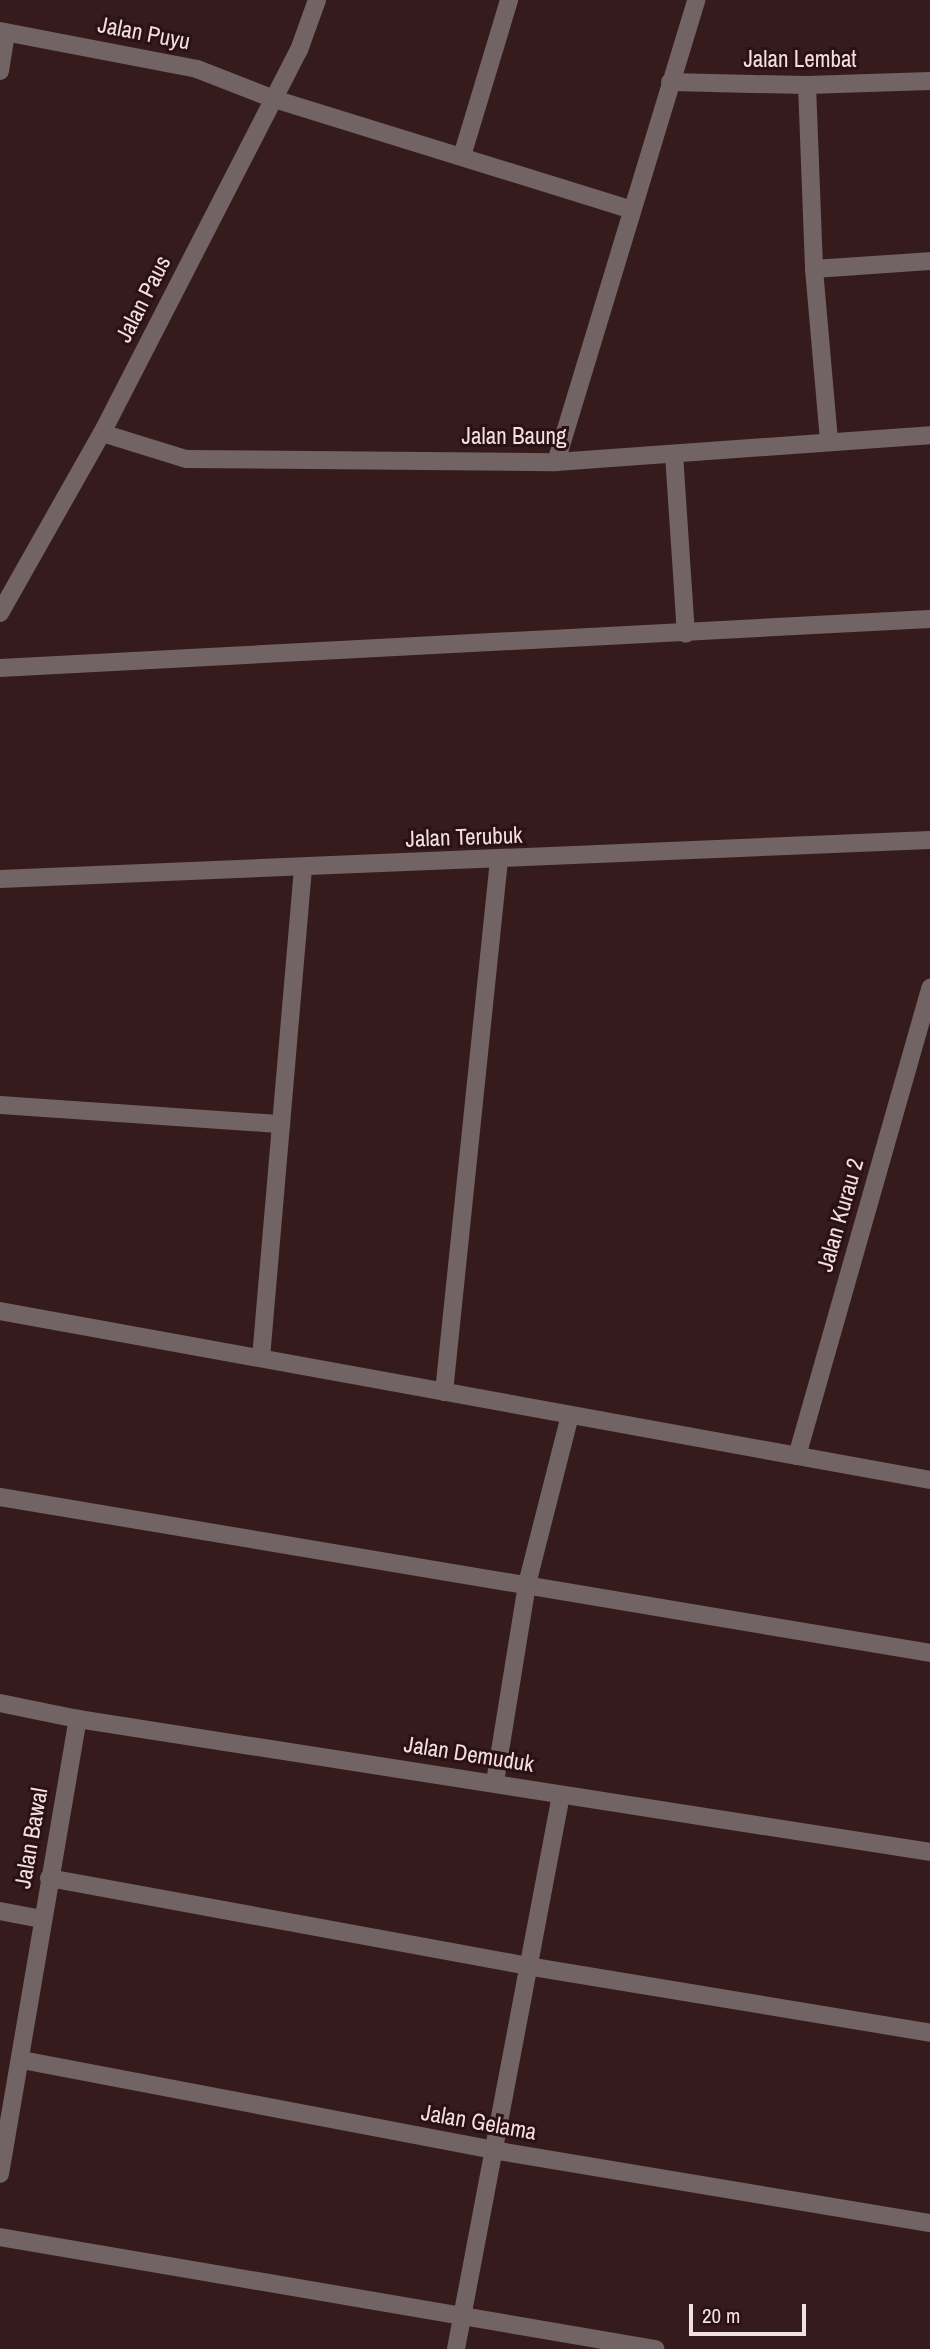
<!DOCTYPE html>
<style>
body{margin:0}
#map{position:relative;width:930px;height:2349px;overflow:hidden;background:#361b1d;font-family:"Archivo Narrow",sans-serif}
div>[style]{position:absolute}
.lane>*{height:18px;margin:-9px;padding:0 9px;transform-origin:9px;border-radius:9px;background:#726364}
.street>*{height:18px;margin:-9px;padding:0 9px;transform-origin:9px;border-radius:9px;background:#726364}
span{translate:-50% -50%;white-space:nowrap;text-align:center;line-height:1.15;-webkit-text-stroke:6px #2c1114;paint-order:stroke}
.street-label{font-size:23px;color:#f2dfe0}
.scale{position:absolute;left:689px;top:2304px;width:117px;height:32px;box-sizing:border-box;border:4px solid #f2dfe0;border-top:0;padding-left:9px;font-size:21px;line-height:24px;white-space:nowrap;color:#f2dfe0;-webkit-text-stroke:5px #2c1114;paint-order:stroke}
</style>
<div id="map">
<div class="lane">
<div style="left:0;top:71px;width:39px;rotate:-81deg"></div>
<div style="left:807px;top:85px;width:184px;rotate:87.8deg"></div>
<div style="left:814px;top:269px;width:172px;rotate:85deg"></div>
<div style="left:274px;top:99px;width:373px;rotate:17.2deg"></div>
<div style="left:462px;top:156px;width:163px;rotate:-73.2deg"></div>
<div style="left:814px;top:269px;width:116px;rotate:-3.9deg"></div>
<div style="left:674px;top:454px;width:180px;rotate:86.2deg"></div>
<div style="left:0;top:668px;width:931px;rotate:-3.02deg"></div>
<div style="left:0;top:1105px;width:282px;rotate:3.9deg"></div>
<div style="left:261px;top:1358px;width:492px;rotate:-85.1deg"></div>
<div style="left:0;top:1497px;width:943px;rotate:9.52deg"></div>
<div style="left:495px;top:1782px;width:201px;rotate:-80.8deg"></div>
<div style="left:527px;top:1584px;width:174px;rotate:-75.7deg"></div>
<div style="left:49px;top:1878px;width:486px;rotate:10.4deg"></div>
<div style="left:527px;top:1966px;width:409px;rotate:9.4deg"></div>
<div style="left:0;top:1911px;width:43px;rotate:10.8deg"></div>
<div style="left:0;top:2237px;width:665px;rotate:9.7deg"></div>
<div style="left:456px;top:2349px;width:564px;rotate:-79.27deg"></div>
</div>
<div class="street">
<div style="left:0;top:31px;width:201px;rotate:10.9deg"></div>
<div style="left:197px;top:69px;width:83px;rotate:21.3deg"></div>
<div style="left:670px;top:82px;width:137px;rotate:1.3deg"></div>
<div style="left:807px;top:85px;width:123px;rotate:-1.9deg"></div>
<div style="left:102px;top:433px;width:88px;rotate:17.2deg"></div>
<div style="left:186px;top:459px;width:370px;rotate:0.5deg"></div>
<div style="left:556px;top:462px;width:375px;rotate:-4.1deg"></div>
<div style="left:556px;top:462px;width:483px;rotate:-73.1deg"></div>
<div style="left:0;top:613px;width:207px;rotate:-60.5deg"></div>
<div style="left:102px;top:433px;width:431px;rotate:-62.8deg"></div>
<div style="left:299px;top:50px;width:53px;rotate:-70.2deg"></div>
<div style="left:0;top:879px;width:931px;rotate:-2.4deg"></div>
<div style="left:0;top:1311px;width:945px;rotate:10.3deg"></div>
<div style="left:444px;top:1392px;width:535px;rotate:-84.1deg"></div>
<div style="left:797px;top:1456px;width:487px;rotate:-74.1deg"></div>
<div style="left:0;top:1703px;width:80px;rotate:11.6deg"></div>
<div style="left:78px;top:1719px;width:862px;rotate:8.87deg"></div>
<div style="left:22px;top:2060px;width:480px;rotate:10.8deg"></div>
<div style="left:493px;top:2150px;width:443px;rotate:9.5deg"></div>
<div style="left:0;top:2174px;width:462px;rotate:-80.3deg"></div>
</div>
<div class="street-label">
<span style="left:144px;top:33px;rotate:11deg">Jalan Puyu</span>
<span style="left:800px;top:59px">Jalan Lembat</span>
<span style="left:143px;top:299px;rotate:-63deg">Jalan Paus</span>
<span style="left:514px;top:436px">Jalan Baung</span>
<span style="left:464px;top:837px;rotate:-2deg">Jalan Terubuk</span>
<span style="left:840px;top:1215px;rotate:-74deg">Jalan Kurau 2</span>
<span style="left:469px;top:1754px;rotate:9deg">Jalan Demuduk</span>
<span style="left:31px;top:1838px;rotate:-80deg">Jalan Bawal</span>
<span style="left:479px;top:2122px;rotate:10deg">Jalan Gelama</span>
</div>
<div class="scale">20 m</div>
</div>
